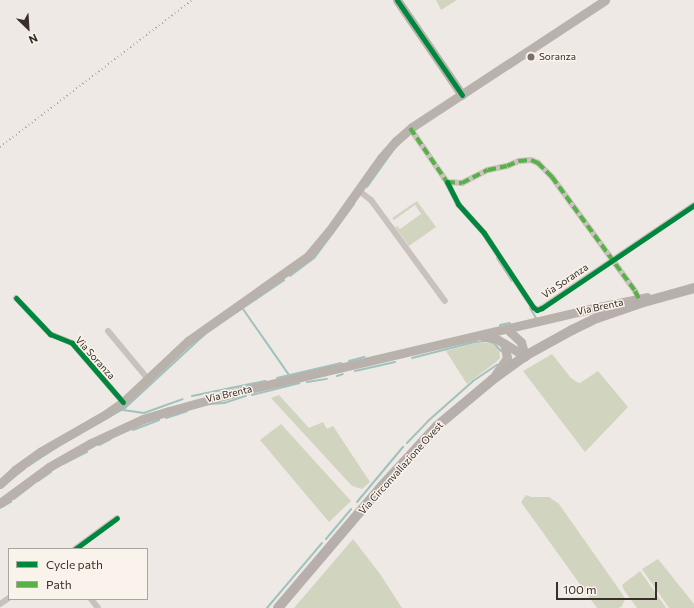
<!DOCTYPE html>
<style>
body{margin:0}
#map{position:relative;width:694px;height:608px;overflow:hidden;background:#eee9e4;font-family:Commissioner,sans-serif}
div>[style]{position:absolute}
.green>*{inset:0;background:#d1d4be}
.stream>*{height:2px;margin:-1px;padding:0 1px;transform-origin:1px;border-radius:1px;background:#9fc2bf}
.street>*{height:6px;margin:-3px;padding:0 3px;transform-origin:3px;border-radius:3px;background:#c8c1bc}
.secondary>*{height:9px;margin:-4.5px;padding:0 4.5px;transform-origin:4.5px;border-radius:4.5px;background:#b8b1ac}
.primary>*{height:10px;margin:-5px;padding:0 5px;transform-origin:5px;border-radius:5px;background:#b7afab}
.rail>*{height:2px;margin-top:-1px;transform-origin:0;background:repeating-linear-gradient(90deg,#b0aaa6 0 1px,transparent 0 4px)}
.quiet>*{height:4px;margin-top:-2px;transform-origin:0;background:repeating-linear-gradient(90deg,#56b246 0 8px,transparent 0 12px)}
.cycleway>*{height:5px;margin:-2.5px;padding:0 2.5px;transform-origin:2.5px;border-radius:2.5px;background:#00873e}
.dots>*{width:11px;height:11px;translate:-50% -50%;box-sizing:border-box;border:2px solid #faf3eb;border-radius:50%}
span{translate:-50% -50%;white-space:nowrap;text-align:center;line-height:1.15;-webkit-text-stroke:3px #faf3eb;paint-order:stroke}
.poi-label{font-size:10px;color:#392e2a}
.left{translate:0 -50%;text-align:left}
.street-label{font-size:10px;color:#392e2a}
.legend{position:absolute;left:8px;top:548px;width:140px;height:52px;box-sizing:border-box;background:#faf3eb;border:1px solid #ada49e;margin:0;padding:5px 7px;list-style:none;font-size:12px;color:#392e2a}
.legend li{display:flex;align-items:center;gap:8px;height:20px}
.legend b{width:20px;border:1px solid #ada49e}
.north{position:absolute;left:8px;top:8px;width:40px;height:40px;-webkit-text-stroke:3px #faf3eb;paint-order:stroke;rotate:155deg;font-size:11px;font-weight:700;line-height:16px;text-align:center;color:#392e2a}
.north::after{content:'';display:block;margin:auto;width:14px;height:18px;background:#392e2a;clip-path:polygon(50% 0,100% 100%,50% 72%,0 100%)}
.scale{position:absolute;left:556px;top:582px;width:101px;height:18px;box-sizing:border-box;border:2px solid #392e2a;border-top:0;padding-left:5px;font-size:12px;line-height:14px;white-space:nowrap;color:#392e2a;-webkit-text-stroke:3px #faf3eb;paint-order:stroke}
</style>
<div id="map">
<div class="green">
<div style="clip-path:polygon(436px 0,457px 0,441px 10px)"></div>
<div style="clip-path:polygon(417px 201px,436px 227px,409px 246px,395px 227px,397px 226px,400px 229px,421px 214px,415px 205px,394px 220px,392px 218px)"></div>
<div style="clip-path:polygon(476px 343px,490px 343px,495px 345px,499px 349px,500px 358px,496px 362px,467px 384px,446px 351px)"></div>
<div style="clip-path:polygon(552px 354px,571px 378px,577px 382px,580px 383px,598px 371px,628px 407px,585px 452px,523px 371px)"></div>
<div style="clip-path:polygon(279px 395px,309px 428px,323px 422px,327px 429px,333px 426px,370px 482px,362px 489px,352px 486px,271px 398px)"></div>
<div style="clip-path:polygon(281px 424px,351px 501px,329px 522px,260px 440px)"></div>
<div style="clip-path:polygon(526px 495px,531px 497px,549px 497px,559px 504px,623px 595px,625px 599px,622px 606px,619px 608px,597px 608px,521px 502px)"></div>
<div style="clip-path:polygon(353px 539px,380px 574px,402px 608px,294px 608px)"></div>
<div style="clip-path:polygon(658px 559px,694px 604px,694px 608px,669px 608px,642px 569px)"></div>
<div style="clip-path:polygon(640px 571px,655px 592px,666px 608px,637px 608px,624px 590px,622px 585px)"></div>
</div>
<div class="stream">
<div style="left:367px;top:187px;width:43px;rotate:-54.5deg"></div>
<div style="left:497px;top:258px;width:27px;rotate:57deg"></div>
<div style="left:290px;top:276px;width:31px;rotate:-37deg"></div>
<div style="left:315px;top:257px;width:66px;rotate:-53.7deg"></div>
<div style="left:530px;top:308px;width:12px;rotate:59deg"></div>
<div style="left:243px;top:309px;width:80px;rotate:55.1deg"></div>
<div style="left:500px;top:325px;width:10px;rotate:-11deg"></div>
<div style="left:212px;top:329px;width:87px;rotate:-34.2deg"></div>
<div style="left:490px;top:342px;width:4px;rotate:14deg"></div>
<div style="left:494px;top:343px;width:11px;rotate:49deg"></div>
<div style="left:412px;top:358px;width:65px;rotate:-14.3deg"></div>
<div style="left:475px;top:342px;width:11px;rotate:-5deg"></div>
<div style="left:349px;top:361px;width:16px;rotate:-15deg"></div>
<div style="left:355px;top:371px;width:41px;rotate:-12.7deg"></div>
<div style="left:337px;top:376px;width:6px;rotate:-18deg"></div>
<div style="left:277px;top:378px;width:66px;rotate:-13.2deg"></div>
<div style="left:307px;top:382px;width:20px;rotate:-9deg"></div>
<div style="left:252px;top:395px;width:49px;rotate:-14deg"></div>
<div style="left:192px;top:396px;width:75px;rotate:-11.6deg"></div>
<div style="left:210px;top:404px;width:14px;rotate:-4deg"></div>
<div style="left:224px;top:403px;width:23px;rotate:-18deg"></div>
<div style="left:123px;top:410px;width:21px;rotate:8deg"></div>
<div style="left:144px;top:413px;width:41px;rotate:-19.7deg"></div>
<div style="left:166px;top:418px;width:22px;rotate:-18deg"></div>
<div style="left:86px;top:430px;width:45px;rotate:-29.4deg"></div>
<div style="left:125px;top:408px;width:109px;rotate:-42.8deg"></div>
<div style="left:133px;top:430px;width:28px;rotate:-21deg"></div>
<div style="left:407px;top:443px;width:30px;rotate:-46deg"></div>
<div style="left:428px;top:421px;width:60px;rotate:-41.6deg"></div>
<div style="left:473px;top:381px;width:29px;rotate:-34deg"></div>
<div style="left:99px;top:445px;width:13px;rotate:-27deg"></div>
<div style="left:63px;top:464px;width:27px;rotate:-27deg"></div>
<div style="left:28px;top:466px;width:35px;rotate:-33deg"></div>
<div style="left:38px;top:481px;width:16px;rotate:-35deg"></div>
<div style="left:8px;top:482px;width:22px;rotate:-39deg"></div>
<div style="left:14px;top:499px;width:24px;rotate:-38deg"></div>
<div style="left:357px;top:502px;width:72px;rotate:-50.1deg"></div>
<div style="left:0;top:508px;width:13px;rotate:-29deg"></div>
<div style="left:326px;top:539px;width:39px;rotate:-50deg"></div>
<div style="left:267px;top:608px;width:85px;rotate:-49.8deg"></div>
</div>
<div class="street">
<div style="left:410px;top:128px;width:65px;rotate:55.6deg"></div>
<div style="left:447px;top:182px;width:15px;rotate:4deg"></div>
<div style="left:462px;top:183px;width:29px;rotate:-27deg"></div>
<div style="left:488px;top:170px;width:19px;rotate:-12deg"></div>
<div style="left:507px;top:166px;width:13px;rotate:-23deg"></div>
<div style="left:519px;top:161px;width:12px;rotate:-5deg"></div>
<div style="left:531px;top:160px;width:8px;rotate:23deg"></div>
<div style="left:538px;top:163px;width:20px;rotate:45deg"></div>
<div style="left:552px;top:177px;width:141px;rotate:53.9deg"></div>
<div style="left:635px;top:291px;width:9px;rotate:63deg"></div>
<div style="left:447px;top:182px;width:25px;rotate:63deg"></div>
<div style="left:458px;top:204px;width:39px;rotate:48deg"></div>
<div style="left:484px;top:233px;width:89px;rotate:56.5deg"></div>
<div style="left:533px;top:307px;width:5px;rotate:37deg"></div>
<div style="left:537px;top:310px;width:5px;rotate:-22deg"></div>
<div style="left:542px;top:308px;width:184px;rotate:-34.1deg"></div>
<div style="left:358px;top:190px;width:16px;rotate:38deg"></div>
<div style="left:371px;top:200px;width:125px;rotate:53.8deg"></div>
<div style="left:16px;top:298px;width:50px;rotate:46.6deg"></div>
<div style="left:50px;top:334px;width:24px;rotate:22deg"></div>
<div style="left:72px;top:343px;width:78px;rotate:49.2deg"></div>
<div style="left:108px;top:331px;width:62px;rotate:50.2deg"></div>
<div style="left:75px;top:549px;width:52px;rotate:-36.4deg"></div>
<div style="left:91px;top:599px;width:11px;rotate:52deg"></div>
<div style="left:0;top:604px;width:11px;rotate:-34deg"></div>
</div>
<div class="secondary">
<div style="left:397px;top:0;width:115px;rotate:55.6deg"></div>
<div style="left:507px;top:329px;width:19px;rotate:43deg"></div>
<div style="left:521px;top:342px;width:15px;rotate:74deg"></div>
<div style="left:484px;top:337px;width:11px;rotate:5deg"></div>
<div style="left:495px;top:338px;width:35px;rotate:31deg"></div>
<div style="left:495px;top:375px;width:21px;rotate:-55deg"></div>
<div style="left:507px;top:358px;width:15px;rotate:-101deg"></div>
<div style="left:0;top:484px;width:21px;rotate:-43deg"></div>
<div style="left:15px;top:470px;width:31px;rotate:-36deg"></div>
<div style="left:40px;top:452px;width:76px;rotate:-29.9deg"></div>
<div style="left:106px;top:414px;width:21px;rotate:-35deg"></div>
<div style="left:123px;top:402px;width:89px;rotate:-43.2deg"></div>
<div style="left:188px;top:341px;width:147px;rotate:-35.3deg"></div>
<div style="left:308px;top:256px;width:33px;rotate:-50deg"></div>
<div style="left:329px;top:231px;width:90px;rotate:-54.5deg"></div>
<div style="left:381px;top:158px;width:23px;rotate:-49deg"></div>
<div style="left:396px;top:141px;width:21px;rotate:-41deg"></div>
<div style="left:412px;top:127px;width:231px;rotate:-33.3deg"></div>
<div style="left:0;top:503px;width:61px;rotate:-36.3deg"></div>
<div style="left:49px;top:467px;width:48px;rotate:-29.7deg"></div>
<div style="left:91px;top:443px;width:57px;rotate:-24.8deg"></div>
<div style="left:143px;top:419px;width:27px;rotate:-17deg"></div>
<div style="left:169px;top:411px;width:79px;rotate:-15.4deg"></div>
<div style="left:245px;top:390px;width:353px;rotate:-13.2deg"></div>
<div style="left:589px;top:309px;width:59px;rotate:-11.7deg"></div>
</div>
<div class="primary">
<div style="left:278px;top:608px;width:160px;rotate:-49.6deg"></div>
<div style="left:382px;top:486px;width:81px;rotate:-47.5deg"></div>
<div style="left:437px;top:426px;width:72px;rotate:-39.9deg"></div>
<div style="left:492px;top:380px;width:41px;rotate:-36deg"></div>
<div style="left:525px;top:356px;width:54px;rotate:-29deg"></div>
<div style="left:572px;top:330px;width:28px;rotate:-26deg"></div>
<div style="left:597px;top:318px;width:50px;rotate:-18.8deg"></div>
<div style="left:644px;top:302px;width:52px;rotate:-15.6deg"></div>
</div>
<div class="rail">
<div style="left:0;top:147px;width:242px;rotate:-37.4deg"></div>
</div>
<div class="quiet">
<div style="left:410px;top:128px;width:65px;rotate:55.6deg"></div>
<div style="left:447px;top:182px;width:15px;rotate:4deg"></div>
<div style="left:462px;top:183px;width:29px;rotate:-27deg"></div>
<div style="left:488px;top:170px;width:19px;rotate:-12deg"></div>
<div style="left:507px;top:166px;width:13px;rotate:-23deg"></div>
<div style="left:519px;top:161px;width:12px;rotate:-5deg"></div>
<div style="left:531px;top:160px;width:8px;rotate:23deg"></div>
<div style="left:538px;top:163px;width:20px;rotate:45deg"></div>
<div style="left:552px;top:177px;width:141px;rotate:53.9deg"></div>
<div style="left:635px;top:291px;width:9px;rotate:63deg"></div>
</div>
<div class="cycleway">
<div style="left:397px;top:0;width:115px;rotate:55.6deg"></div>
<div style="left:447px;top:182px;width:25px;rotate:63deg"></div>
<div style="left:458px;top:204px;width:39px;rotate:48deg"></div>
<div style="left:484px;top:233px;width:89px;rotate:56.5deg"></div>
<div style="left:533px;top:307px;width:5px;rotate:37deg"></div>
<div style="left:537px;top:310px;width:5px;rotate:-22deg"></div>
<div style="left:542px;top:308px;width:184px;rotate:-34.1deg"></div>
<div style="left:16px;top:298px;width:50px;rotate:46.6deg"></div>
<div style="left:50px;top:334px;width:24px;rotate:22deg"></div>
<div style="left:72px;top:343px;width:78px;rotate:49.2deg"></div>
<div style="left:75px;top:549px;width:52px;rotate:-36.4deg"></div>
</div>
<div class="dots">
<div style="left:531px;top:57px;background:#786f6b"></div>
</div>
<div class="poi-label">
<span class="left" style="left:539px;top:57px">Soranza</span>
</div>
<div class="street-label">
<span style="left:565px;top:281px;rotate:-34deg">Via Soranza</span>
<span style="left:600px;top:307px;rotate:-12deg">Via Brenta</span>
<span style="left:95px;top:358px;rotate:48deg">Via Soranza</span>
<span style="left:229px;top:394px;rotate:-13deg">Via Brenta</span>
<span style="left:401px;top:468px;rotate:-48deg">Via Circonvallazione Ovest</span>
</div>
<ul class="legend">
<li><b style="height:5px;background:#00873e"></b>Cycle path</li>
<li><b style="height:5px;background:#56b246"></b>Path</li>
</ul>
<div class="north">N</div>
<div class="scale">100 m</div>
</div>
